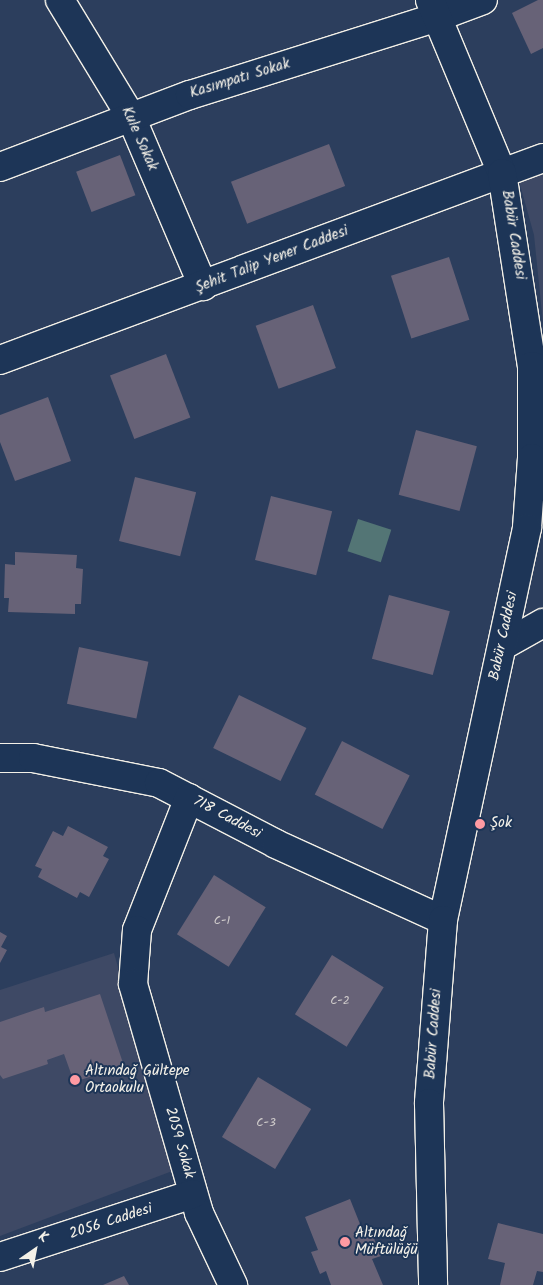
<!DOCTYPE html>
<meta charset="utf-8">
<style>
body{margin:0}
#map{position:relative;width:543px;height:1285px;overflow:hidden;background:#2c3e5d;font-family:Kalam,sans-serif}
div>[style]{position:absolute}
.built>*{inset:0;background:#3e4965}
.green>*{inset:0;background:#537575;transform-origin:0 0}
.building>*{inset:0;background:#676277;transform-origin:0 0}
.roads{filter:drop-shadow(1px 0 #f4f1e8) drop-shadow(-1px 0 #f4f1e8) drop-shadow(0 1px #f4f1e8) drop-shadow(0 -1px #f4f1e8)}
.minor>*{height:28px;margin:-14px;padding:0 14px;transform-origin:14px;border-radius:14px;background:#1d3557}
.major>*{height:28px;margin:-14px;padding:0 14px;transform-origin:14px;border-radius:14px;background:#1d3557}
.dots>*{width:14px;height:14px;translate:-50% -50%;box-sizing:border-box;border:2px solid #1d3557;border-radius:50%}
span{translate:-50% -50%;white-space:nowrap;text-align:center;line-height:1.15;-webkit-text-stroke:4px #1d3557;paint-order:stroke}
.number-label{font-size:12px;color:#d1cdcc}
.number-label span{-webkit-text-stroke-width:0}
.street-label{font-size:15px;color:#f4f1e8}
.poi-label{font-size:15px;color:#f4f1e8}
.left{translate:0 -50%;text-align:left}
.north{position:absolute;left:10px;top:1225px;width:50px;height:50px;-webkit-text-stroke:4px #1d3557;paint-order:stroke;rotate:33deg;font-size:14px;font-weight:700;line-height:20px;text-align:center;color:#f4f1e8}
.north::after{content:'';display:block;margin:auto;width:18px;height:22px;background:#f4f1e8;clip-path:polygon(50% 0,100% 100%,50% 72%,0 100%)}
</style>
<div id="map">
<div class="built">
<div style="clip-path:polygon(543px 171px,543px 323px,534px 235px,519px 181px)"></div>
<div style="clip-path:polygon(114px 953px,175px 1170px,0 1236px,0 990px)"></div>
</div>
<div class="green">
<div style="left:358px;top:519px;width:35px;height:34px;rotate:18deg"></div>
</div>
<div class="building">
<div style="clip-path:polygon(538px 0,543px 0,543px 48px,531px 54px,512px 13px)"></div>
<div style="left:329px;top:144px;width:45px;height:105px;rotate:69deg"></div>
<div style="left:120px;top:155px;width:43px;height:47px;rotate:69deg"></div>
<div style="left:449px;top:257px;width:66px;height:61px;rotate:72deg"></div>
<div style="left:313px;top:305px;width:67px;height:61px;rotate:70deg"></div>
<div style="left:166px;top:354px;width:68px;height:60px;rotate:69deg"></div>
<div style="clip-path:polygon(48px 397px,71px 461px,15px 481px,0 442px,0 415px)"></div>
<div style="left:416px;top:430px;width:63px;height:67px;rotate:15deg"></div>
<div style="left:135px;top:477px;width:63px;height:66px;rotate:14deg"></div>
<div style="left:271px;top:496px;width:63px;height:66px;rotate:14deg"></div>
<div style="clip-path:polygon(15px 552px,77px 555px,76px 568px,83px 569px,81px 604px,75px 604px,75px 614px,8px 612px,9px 598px,4px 598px,5px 564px,15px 565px)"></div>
<div style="left:389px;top:595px;width:63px;height:66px;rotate:15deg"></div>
<div style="left:79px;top:647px;width:71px;height:58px;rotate:12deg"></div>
<div style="left:239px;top:695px;width:75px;height:59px;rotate:26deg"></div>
<div style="left:342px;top:741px;width:76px;height:60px;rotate:27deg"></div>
<div style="clip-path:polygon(68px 826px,108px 847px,103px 856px,109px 859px,89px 897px,80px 892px,77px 898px,38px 877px,42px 869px,35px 866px,53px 831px,63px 836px)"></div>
<div style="left:214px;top:875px;width:61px;height:70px;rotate:32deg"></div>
<div style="clip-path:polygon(0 932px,7px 936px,1px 947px,7px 950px,0 963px)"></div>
<div style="left:332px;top:955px;width:61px;height:70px;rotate:32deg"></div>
<div style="clip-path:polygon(100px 994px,124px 1066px,74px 1082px,64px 1054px,47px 1060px,48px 1064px,3px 1079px,0 1075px,0 1022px,44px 1007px,45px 1012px)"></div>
<div style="left:258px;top:1077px;width:62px;height:70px;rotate:31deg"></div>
<div style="clip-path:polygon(350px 1199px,364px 1234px,371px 1231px,381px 1256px,372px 1259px,383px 1285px,331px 1285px,326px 1271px,320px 1274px,311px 1252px,318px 1250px,305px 1217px)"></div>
<div style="clip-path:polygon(498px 1223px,543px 1234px,543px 1272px,537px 1271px,533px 1285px,500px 1285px,505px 1263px,488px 1259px)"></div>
<div style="clip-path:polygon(124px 1276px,129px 1285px,103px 1285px)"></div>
</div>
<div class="roads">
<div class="minor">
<div style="left:60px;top:0;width:137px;rotate:58.7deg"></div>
<div style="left:131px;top:117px;width:184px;rotate:66.9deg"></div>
<div style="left:0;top:167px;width:203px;rotate:-20.8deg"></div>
<div style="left:190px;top:95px;width:260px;rotate:-17.5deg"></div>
<div style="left:438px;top:17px;width:48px;rotate:-20.7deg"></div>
<div style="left:0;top:360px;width:579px;rotate:-20.41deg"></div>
<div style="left:504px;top:645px;width:45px;rotate:-29.4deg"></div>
<div style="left:0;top:758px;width:33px"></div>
<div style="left:33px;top:758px;width:128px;rotate:11.2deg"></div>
<div style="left:159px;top:783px;width:132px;rotate:27.5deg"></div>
<div style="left:276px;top:844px;width:183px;rotate:24.5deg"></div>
<div style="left:189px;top:798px;width:142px;rotate:111.5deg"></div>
<div style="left:137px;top:930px;width:54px;rotate:94.2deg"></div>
<div style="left:133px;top:984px;width:238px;rotate:73.9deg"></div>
<div style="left:199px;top:1213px;width:80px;rotate:64.7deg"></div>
<div style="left:0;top:1257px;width:203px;rotate:-18.1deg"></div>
</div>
<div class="major">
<div style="left:430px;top:0;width:187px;rotate:67.4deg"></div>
<div style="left:502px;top:173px;width:195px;rotate:81.2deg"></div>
<div style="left:532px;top:366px;width:92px;rotate:90deg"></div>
<div style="left:532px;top:458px;width:70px;rotate:94.1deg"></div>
<div style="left:527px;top:528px;width:401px;rotate:102.1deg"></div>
<div style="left:443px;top:920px;width:184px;rotate:94.4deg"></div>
<div style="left:429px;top:1103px;width:182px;rotate:88.7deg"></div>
</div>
</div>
<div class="dots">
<div style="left:480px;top:824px;background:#ff9aa2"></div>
<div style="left:75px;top:1080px;background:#ff9aa2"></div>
<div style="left:345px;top:1242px;background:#ff9aa2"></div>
</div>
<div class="number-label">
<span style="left:222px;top:921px">C-1</span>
<span style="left:340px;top:1001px">C-2</span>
<span style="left:266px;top:1123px">C-3</span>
</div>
<div class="street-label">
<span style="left:240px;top:79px;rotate:-17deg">Kasımpatı Sokak</span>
<span style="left:139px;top:139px;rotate:66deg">Kule Sokak</span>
<span style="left:513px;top:235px;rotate:81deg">Babür Caddesi</span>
<span style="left:272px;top:260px;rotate:-21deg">Şehit Talip Yener Caddesi</span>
<span style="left:504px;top:636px;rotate:-78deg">Babür Caddesi</span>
<span style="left:227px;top:818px;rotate:28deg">718 Caddesi</span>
<span style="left:434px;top:1034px;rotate:-86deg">Babür Caddesi</span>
<span style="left:179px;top:1143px;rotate:74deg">2059 Sokak</span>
<span style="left:111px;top:1222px;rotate:-18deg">2056 Caddesi</span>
</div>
<div class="poi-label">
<span class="left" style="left:490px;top:824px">Şok</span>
<span class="left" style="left:85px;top:1080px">Altındağ Gültepe<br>Ortaokulu</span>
<span class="left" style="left:355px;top:1242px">Altındağ<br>Müftülüğü</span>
</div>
<div class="north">K</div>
</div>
